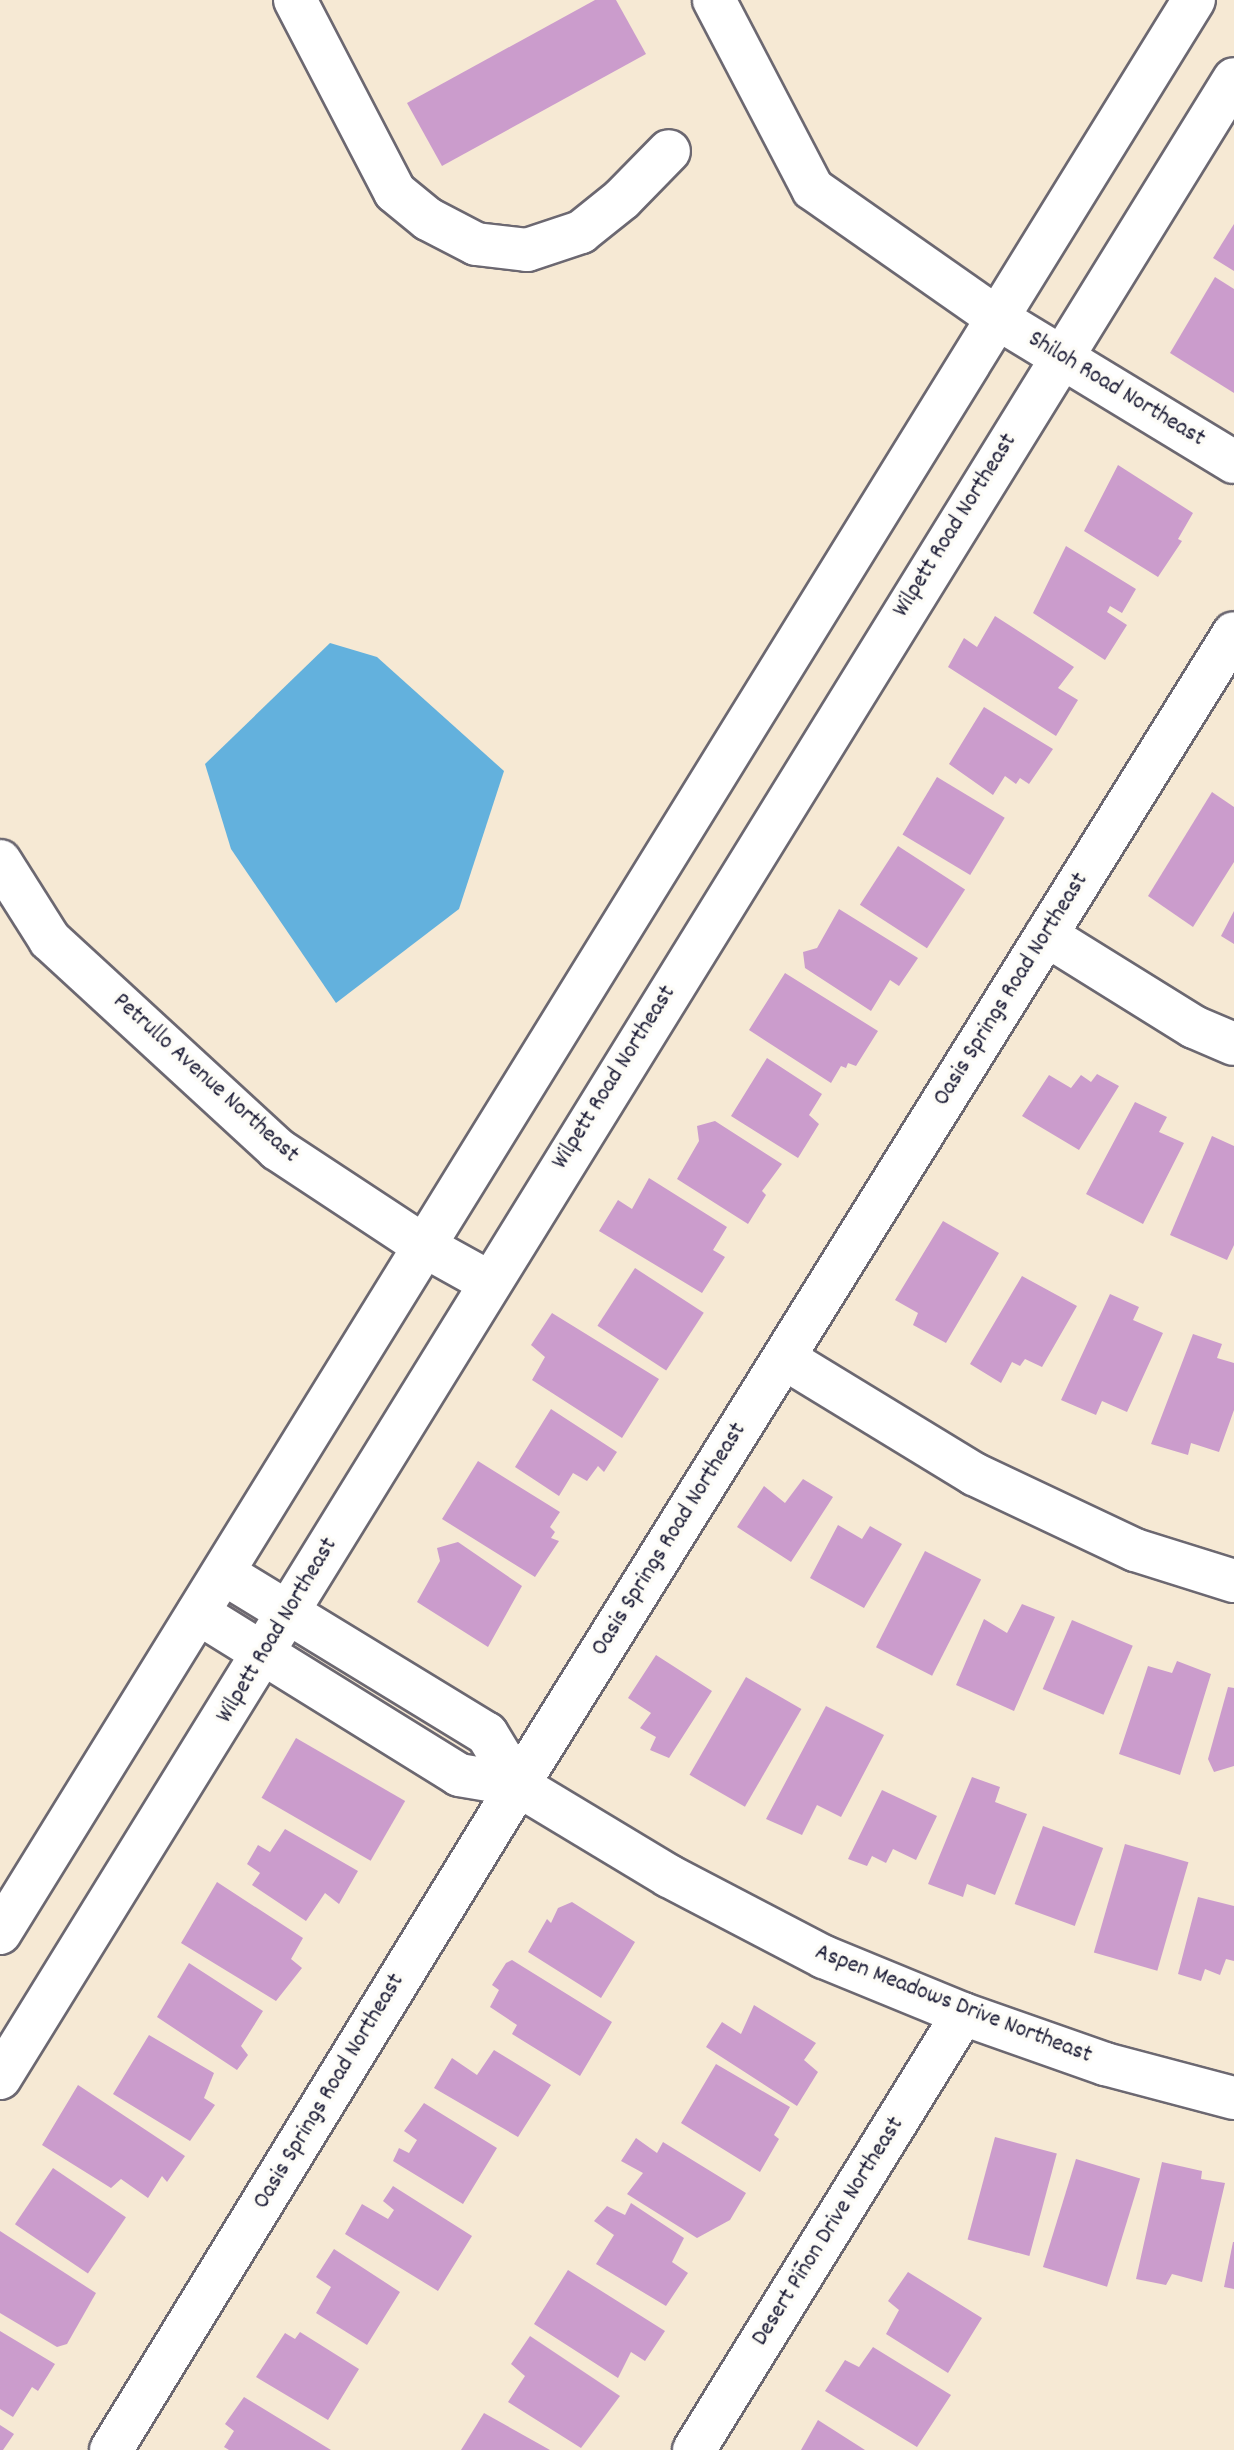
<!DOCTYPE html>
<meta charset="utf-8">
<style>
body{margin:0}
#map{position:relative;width:1234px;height:2450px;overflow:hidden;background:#f6e9d4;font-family:Dekko,sans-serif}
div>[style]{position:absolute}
.water>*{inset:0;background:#63b1dd}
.building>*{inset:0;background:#cb9ccc;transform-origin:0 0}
.roads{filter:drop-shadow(2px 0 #6c6871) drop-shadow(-2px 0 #6c6871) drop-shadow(0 2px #6c6871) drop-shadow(0 -2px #6c6871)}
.street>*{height:42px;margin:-21px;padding:0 21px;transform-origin:21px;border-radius:21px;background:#fff}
span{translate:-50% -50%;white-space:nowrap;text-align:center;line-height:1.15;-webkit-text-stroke:7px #fdfcf7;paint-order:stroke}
.street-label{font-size:24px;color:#22223b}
</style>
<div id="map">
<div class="water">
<div style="clip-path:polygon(330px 643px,377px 657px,504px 771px,459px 909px,336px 1003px,231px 849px,205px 764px)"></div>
</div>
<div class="building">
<div style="clip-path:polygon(595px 0,616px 0,646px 54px,442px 166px,407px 103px)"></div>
<div style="clip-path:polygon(1234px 224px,1234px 271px,1213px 258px)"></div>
<div style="clip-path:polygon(1215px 277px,1234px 289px,1234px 393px,1170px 353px)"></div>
<div style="clip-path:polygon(1118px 465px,1193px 513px,1178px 539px,1182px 541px,1158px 577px,1084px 531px)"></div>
<div style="clip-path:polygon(1066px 546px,1136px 589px,1122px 613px,1110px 606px,1107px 612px,1127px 625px,1105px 660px,1033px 613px)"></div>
<div style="clip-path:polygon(995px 616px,1074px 667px,1058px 688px,1078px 700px,1056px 736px,948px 667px,964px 638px,977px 647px)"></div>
<div style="clip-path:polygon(984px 707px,1053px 749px,1029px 784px,1020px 778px,1016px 784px,1005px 776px,993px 795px,949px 764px)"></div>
<div style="left:937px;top:777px;width:79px;height:67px;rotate:31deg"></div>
<div style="clip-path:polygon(1212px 792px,1234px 807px,1234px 862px,1193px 927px,1148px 896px)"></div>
<div style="left:898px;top:846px;width:80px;height:70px;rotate:33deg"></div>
<div style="clip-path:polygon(839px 909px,918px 958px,899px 986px,890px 980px,871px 1011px,805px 968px,803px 952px,817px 948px)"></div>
<div style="clip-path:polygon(1234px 911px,1234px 944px,1221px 936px)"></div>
<div style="clip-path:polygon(785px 973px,878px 1031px,856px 1066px,848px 1063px,846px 1068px,841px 1066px,831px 1083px,749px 1030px)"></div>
<div style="clip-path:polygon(767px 1058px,822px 1094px,809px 1115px,819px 1124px,798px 1158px,731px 1116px)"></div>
<div style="clip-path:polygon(1097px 1074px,1119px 1086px,1079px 1150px,1022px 1116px,1049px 1075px,1071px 1088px,1081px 1075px,1091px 1082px)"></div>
<div style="clip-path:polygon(1135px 1102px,1167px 1117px,1159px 1132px,1184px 1143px,1143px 1224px,1086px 1194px)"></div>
<div style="clip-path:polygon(715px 1121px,782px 1164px,762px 1191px,766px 1195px,748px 1224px,677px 1179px,699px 1141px,697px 1126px)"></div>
<div style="clip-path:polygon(1212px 1136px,1234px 1146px,1234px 1245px,1227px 1260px,1170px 1235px)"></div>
<div style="clip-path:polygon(649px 1178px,727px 1227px,713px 1250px,725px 1257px,702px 1293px,599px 1231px,618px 1200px,632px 1209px)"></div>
<div style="clip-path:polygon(943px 1221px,999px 1253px,946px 1343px,913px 1325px,918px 1313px,895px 1300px)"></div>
<div style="left:635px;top:1268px;width:82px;height:69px;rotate:33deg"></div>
<div style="clip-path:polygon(1022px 1276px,1077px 1306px,1042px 1367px,1025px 1359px,1020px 1366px,1012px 1362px,1001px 1383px,970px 1364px)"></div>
<div style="clip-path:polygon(1110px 1294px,1139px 1307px,1133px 1320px,1163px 1333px,1127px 1412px,1102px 1401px,1096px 1415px,1061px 1400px)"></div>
<div style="clip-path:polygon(552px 1313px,659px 1379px,622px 1438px,532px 1380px,545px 1357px,531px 1345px)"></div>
<div style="clip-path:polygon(1193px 1334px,1222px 1344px,1217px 1358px,1234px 1363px,1234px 1410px,1219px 1452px,1191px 1443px,1188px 1455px,1151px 1444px)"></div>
<div style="clip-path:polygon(551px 1409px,617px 1452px,604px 1472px,598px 1466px,587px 1481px,573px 1473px,559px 1496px,515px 1467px)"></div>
<div style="clip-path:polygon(478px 1461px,560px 1512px,550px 1527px,555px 1532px,551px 1538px,559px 1541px,535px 1577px,442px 1519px)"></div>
<div style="clip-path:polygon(803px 1479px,833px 1497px,791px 1562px,737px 1527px,764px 1486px,785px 1503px)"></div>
<div style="clip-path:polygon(838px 1525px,862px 1539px,870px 1526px,902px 1544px,864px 1608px,810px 1578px)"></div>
<div style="clip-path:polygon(458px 1542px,522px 1586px,488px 1647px,417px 1602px,440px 1561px,437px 1548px)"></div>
<div style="left:925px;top:1551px;width:63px;height:108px;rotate:27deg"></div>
<div style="clip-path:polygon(1022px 1604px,1055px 1617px,1014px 1711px,956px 1685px,984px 1619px,1007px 1633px)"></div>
<div style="left:1072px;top:1620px;width:66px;height:75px;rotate:23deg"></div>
<div style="clip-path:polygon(656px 1655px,712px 1691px,669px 1758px,650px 1750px,656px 1737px,640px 1728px,651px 1713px,628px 1698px)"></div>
<div style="clip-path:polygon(1177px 1661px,1211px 1674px,1180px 1775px,1119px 1754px,1148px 1666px,1172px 1673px)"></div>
<div style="left:746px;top:1677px;width:64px;height:113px;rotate:30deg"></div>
<div style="clip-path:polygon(1228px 1687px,1234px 1688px,1234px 1766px,1214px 1772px,1208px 1759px)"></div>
<div style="clip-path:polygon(826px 1706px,884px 1735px,841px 1817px,817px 1805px,802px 1835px,766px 1819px)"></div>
<div style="left:296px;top:1738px;width:126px;height:69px;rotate:30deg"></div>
<div style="clip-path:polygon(972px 1777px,1000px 1787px,995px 1802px,1027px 1814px,995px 1895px,967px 1884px,963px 1897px,928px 1884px)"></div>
<div style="clip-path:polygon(882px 1790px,937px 1816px,916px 1860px,893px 1849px,886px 1863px,872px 1856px,867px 1866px,848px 1859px)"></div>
<div style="left:1043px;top:1826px;width:64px;height:83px;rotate:20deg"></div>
<div style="clip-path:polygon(285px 1829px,358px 1871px,339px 1904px,325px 1893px,306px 1921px,252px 1885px,260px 1873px,247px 1864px,258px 1845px,270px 1852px)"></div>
<div style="left:1125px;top:1844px;width:66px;height:113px;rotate:16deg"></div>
<div style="clip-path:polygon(217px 1882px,303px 1938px,291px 1959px,302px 1968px,276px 2001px,181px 1943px)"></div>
<div style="clip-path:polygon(1198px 1897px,1234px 1906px,1234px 1961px,1226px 1959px,1220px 1975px,1205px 1969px,1201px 1981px,1178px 1974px)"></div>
<div style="clip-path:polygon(572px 1902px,635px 1942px,601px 1998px,528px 1952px,547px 1919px,551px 1923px,558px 1908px)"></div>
<div style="clip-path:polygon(512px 1960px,612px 2022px,580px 2076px,512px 2034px,517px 2025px,490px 2007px,499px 1990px,492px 1985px,506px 1963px)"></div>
<div style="clip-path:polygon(189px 1963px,263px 2011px,241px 2046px,248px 2055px,237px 2070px,157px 2017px)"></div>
<div style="clip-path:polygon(754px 2005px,816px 2043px,804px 2060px,818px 2072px,797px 2106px,706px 2047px,722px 2022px,741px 2034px)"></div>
<div style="clip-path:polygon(149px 2035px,214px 2073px,204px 2098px,215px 2105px,190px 2141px,113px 2094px)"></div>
<div style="clip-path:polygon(494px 2050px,551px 2085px,518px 2137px,434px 2088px,452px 2058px,477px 2075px)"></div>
<div style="clip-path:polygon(716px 2064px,790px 2107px,774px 2135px,779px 2139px,760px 2172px,681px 2123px)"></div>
<div style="clip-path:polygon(78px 2085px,185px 2156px,167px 2182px,162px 2176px,148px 2198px,121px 2179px,111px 2188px,42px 2145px)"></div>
<div style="clip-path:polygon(424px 2103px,497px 2148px,463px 2204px,393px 2161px,399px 2148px,409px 2153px,417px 2140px,404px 2131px)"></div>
<div style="left:995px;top:2137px;width:64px;height:106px;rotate:15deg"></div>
<div style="clip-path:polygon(636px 2138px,657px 2153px,663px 2142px,746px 2193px,730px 2220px,697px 2238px,627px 2194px,643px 2173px,621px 2161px)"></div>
<div style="left:1076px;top:2159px;width:67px;height:113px;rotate:17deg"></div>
<div style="clip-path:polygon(1162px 2162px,1202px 2171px,1201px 2179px,1225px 2183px,1202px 2282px,1172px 2274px,1166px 2285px,1136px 2279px)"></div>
<div style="left:53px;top:2168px;width:88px;height:68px;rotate:34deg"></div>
<div style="clip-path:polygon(393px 2186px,472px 2236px,438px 2291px,345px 2234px,362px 2204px,388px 2219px,394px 2210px,383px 2201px)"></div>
<div style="clip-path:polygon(631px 2203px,684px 2238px,672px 2262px,688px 2273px,666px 2306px,596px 2264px,614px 2235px,594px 2221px,607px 2206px,625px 2215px)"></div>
<div style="clip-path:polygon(0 2231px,96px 2293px,67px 2344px,57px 2347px,0 2313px)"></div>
<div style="clip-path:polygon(1233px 2242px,1234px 2242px,1234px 2289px,1224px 2287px)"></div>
<div style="clip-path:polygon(334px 2249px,400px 2292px,367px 2345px,316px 2313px,331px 2287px,316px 2277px)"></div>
<div style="clip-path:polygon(568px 2270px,665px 2331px,645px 2361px,631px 2352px,618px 2378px,534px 2324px)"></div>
<div style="clip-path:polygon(908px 2272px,982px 2318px,948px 2373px,886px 2334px,899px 2310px,888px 2301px)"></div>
<div style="clip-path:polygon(0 2331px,55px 2364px,38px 2391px,32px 2387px,13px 2417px,0 2409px)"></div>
<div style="clip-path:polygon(300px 2332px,359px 2369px,328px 2420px,256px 2377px,285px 2333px,295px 2339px)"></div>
<div style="clip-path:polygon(530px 2336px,620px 2396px,581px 2448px,508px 2402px,525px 2376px,511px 2364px)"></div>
<div style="clip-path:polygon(873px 2347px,951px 2395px,917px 2447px,825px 2391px,845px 2360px,859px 2367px)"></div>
<div style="clip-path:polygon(244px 2397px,331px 2450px,229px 2450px,224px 2447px,234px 2431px,225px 2424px)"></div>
<div style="clip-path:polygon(484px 2413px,550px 2450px,461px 2450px)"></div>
<div style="clip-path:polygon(818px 2420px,865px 2450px,801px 2450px)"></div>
<div style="clip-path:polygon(0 2425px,14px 2434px,3px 2450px,0 2450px)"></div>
</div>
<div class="roads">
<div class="street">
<div style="left:295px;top:0;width:216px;rotate:62.5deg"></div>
<div style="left:395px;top:192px;width:43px;rotate:39.3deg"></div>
<div style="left:428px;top:219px;width:54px;rotate:27.5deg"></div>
<div style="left:476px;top:244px;width:51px;rotate:6.7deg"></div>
<div style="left:527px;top:250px;width:57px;rotate:-18.4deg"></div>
<div style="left:581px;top:232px;width:53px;rotate:-38.8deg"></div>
<div style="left:622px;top:199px;width:67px;rotate:-45.6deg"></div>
<div style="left:714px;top:0;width:213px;rotate:62.4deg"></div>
<div style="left:813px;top:189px;width:225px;rotate:35deg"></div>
<div style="left:997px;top:318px;width:277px;rotate:31.3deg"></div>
<div style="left:0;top:861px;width:93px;rotate:57.7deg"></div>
<div style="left:50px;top:940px;width:309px;rotate:42.6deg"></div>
<div style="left:277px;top:1149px;width:176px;rotate:33.4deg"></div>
<div style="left:424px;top:1246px;width:74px;rotate:29deg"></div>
<div style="left:1046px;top:935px;width:174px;rotate:31.9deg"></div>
<div style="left:1194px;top:1027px;width:43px;rotate:23deg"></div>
<div style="left:784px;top:1358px;width:223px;rotate:31.4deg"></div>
<div style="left:974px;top:1474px;width:178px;rotate:25.3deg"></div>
<div style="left:1135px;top:1550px;width:104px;rotate:17.4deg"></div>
<div style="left:198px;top:1613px;width:307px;rotate:31.8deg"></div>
<div style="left:459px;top:1775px;width:60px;rotate:9.6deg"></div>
<div style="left:518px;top:1785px;width:60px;rotate:-121.3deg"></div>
<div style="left:487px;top:1734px;width:309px;rotate:-148.6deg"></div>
<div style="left:518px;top:1785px;width:176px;rotate:31.1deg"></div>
<div style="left:669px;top:1876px;width:175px;rotate:27.6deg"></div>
<div style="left:824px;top:1957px;width:150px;rotate:22.3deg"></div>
<div style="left:963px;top:2014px;width:151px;rotate:19.4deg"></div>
<div style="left:1105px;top:2064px;width:133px;rotate:14.8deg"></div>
<div style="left:0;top:1933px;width:2272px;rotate:-58.3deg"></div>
<div style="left:0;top:2078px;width:2349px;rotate:-58.31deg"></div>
<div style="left:111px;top:2450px;width:780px;rotate:-58.53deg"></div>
<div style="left:518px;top:1785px;width:1356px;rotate:-58.14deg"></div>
<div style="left:694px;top:2450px;width:512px;rotate:-58.33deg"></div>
</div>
</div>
<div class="street-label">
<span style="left:1116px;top:390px;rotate:31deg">Shiloh Road Northeast</span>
<span style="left:956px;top:526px;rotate:-58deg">Wilpett Road Northeast</span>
<span style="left:1012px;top:990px;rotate:-58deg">Oasis Springs Road Northeast</span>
<span style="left:615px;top:1078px;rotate:-58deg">Wilpett Road Northeast</span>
<span style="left:205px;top:1079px;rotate:42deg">Petrullo Avenue Northeast</span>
<span style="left:670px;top:1540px;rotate:-58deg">Oasis Springs Road Northeast</span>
<span style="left:278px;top:1631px;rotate:-59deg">Wilpett Road Northeast</span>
<span style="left:953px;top:2005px;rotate:21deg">Aspen Meadows Drive Northeast</span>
<span style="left:330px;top:2092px;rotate:-59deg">Oasis Springs Road Northeast</span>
<span style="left:829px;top:2232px;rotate:-58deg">Desert Piñon Drive Northeast</span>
</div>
</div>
